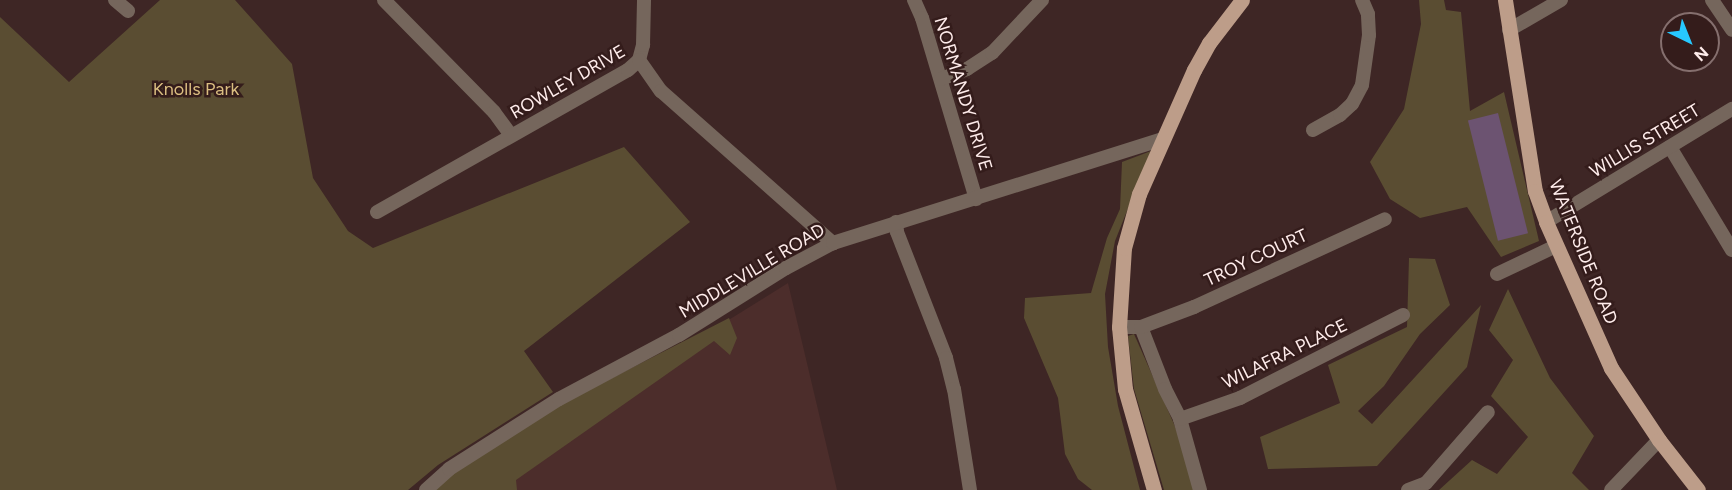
<!DOCTYPE html>
<style>
body{margin:0}
#map{position:relative;width:1732px;height:490px;overflow:hidden;background:#3e2625;font-family:Figtree,sans-serif}
div>[style]{position:absolute}
.built>*{inset:0;background:#4c2d2b}
.green>*{inset:0;background:#5a4d32}
.water>*{inset:0;background:#6c5371;transform-origin:0 0}
.minor>*{height:14px;margin:-7px;padding:0 7px;transform-origin:7px;border-radius:7px;background:#75665c}
.major>*{height:15px;margin:-7.5px;padding:0 7.5px;transform-origin:7.5px;border-radius:7.5px;background:#bd9d89}
span{translate:-50% -50%;white-space:nowrap;text-align:center;line-height:1.15;-webkit-text-stroke:5px #341c1b;paint-order:stroke}
.street-label{font-size:18px;color:#feeceb}
.park-label{font-size:18px;color:#dbbe81}
.north{position:absolute;left:1660px;top:12px;width:60px;height:60px;box-sizing:border-box;background:#341c1b;border:2px solid #856f6e;border-radius:50%;rotate:137deg;font-size:16px;font-weight:700;line-height:24px;text-align:center;color:#feeceb}
.north::after{content:'';display:block;margin:auto;width:21px;height:27px;background:#27c8ff;clip-path:polygon(50% 0,100% 100%,50% 72%,0 100%)}
</style>
<div id="map">
<div class="built">
<div style="clip-path:polygon(788px 283px,837px 490px,444px 490px,690px 344px)"></div>
</div>
<div class="green">
<div style="clip-path:polygon(160px 0,235px 0,292px 64px,313px 178px,348px 231px,373px 248px,624px 147px,690px 222px,524px 351px,553px 392px,438px 465px,408px 490px,0 490px,0 17px,69px 82px)"></div>
<div style="clip-path:polygon(1419px 0,1444px 0,1446px 10px,1461px 12px,1470px 111px,1504px 92px,1539px 241px,1501px 257px,1467px 207px,1420px 218px,1390px 199px,1370px 162px,1404px 109px,1421px 24px)"></div>
<div style="clip-path:polygon(1151px 151px,1115px 241px,1105px 294px,1108px 347px,1118px 406px,1140px 490px,1092px 490px,1078px 479px,1065px 454px,1058px 398px,1024px 318px,1025px 298px,1091px 293px,1107px 238px,1120px 209px,1122px 162px)"></div>
<div style="clip-path:polygon(1409px 258px,1435px 259px,1450px 305px,1420px 334px,1384px 386px,1358px 411px,1372px 424px,1481px 305px,1467px 367px,1377px 466px,1268px 469px,1260px 437px,1340px 403px,1328px 365px,1407px 327px)"></div>
<div style="clip-path:polygon(1508px 289px,1550px 378px,1594px 436px,1572px 473px,1589px 490px,1439px 490px,1472px 460px,1497px 474px,1528px 437px,1491px 396px,1513px 360px,1489px 330px)"></div>
<div style="clip-path:polygon(729px 318px,737px 338px,730px 355px,714px 341px,516px 480px,517px 490px,435px 490px,450px 475px,563px 403px)"></div>
<div style="clip-path:polygon(1134px 334px,1174px 424px,1193px 476px,1194px 490px,1164px 490px,1134px 389px,1128px 336px)"></div>
</div>
<div class="water">
<div style="left:1498px;top:113px;width:124px;height:31px;rotate:76deg"></div>
</div>
<div class="minor">
<div style="left:115px;top:0;width:17px;rotate:40deg"></div>
<div style="left:384px;top:0;width:157px;rotate:45.5deg"></div>
<div style="left:494px;top:112px;width:29px;rotate:54deg"></div>
<div style="left:914px;top:0;width:20px;rotate:66deg"></div>
<div style="left:922px;top:18px;width:189px;rotate:73.4deg"></div>
<div style="left:1712px;top:0;width:36px;rotate:56deg"></div>
<div style="left:1509px;top:30px;width:60px;rotate:-30deg"></div>
<div style="left:639px;top:60px;width:16px;rotate:-75deg"></div>
<div style="left:643px;top:45px;width:45px;rotate:-88.7deg"></div>
<div style="left:941px;top:79px;width:28px;rotate:-21deg"></div>
<div style="left:967px;top:69px;width:30px;rotate:-33deg"></div>
<div style="left:992px;top:53px;width:73px;rotate:-46.7deg"></div>
<div style="left:1313px;top:130px;width:31px;rotate:-29deg"></div>
<div style="left:1340px;top:115px;width:16px;rotate:-43deg"></div>
<div style="left:1352px;top:104px;width:21px;rotate:-62deg"></div>
<div style="left:1362px;top:85px;width:50px;rotate:-82deg"></div>
<div style="left:1369px;top:35px;width:21px;rotate:-93deg"></div>
<div style="left:1368px;top:14px;width:15px;rotate:-113deg"></div>
<div style="left:1670px;top:147px;width:120px;rotate:59deg"></div>
<div style="left:377px;top:212px;width:288px;rotate:-29.5deg"></div>
<div style="left:628px;top:70px;width:15px;rotate:-42deg"></div>
<div style="left:639px;top:60px;width:38px;rotate:55deg"></div>
<div style="left:661px;top:91px;width:230px;rotate:41.5deg"></div>
<div style="left:896px;top:222px;width:10px;rotate:84deg"></div>
<div style="left:897px;top:232px;width:135px;rotate:68.7deg"></div>
<div style="left:946px;top:358px;width:32px;rotate:76deg"></div>
<div style="left:954px;top:389px;width:102px;rotate:81deg"></div>
<div style="left:1546px;top:222px;width:218px;rotate:-31.3deg"></div>
<div style="left:1497px;top:274px;width:65px;rotate:-25.4deg"></div>
<div style="left:1119px;top:327px;width:22px"></div>
<div style="left:1141px;top:327px;width:66px;rotate:68.8deg"></div>
<div style="left:1165px;top:389px;width:34px;rotate:63deg"></div>
<div style="left:1180px;top:419px;width:74px;rotate:74.3deg"></div>
<div style="left:1141px;top:327px;width:57px;rotate:-20.7deg"></div>
<div style="left:1194px;top:307px;width:210px;rotate:-24.7deg"></div>
<div style="left:1180px;top:419px;width:64px;rotate:-19.3deg"></div>
<div style="left:1240px;top:398px;width:183px;rotate:-27deg"></div>
<div style="left:426px;top:490px;width:31px;rotate:-42deg"></div>
<div style="left:449px;top:469px;width:130px;rotate:-32.5deg"></div>
<div style="left:559px;top:399px;width:136px;rotate:-28.1deg"></div>
<div style="left:679px;top:335px;width:126px;rotate:-32.1deg"></div>
<div style="left:786px;top:268px;width:53px;rotate:-28deg"></div>
<div style="left:833px;top:243px;width:345px;rotate:-17.5deg"></div>
<div style="left:1408px;top:490px;width:19px;rotate:-21deg"></div>
<div style="left:1426px;top:483px;width:94px;rotate:-48.9deg"></div>
<div style="left:1611px;top:490px;width:69px;rotate:-46.2deg"></div>
</div>
<div class="major">
<div style="left:1505px;top:0;width:193px;rotate:81.1deg"></div>
<div style="left:1535px;top:191px;width:33px;rotate:70deg"></div>
<div style="left:1546px;top:222px;width:160px;rotate:66deg"></div>
<div style="left:1611px;top:368px;width:87px;rotate:56.3deg"></div>
<div style="left:1659px;top:440px;width:63px;rotate:52deg"></div>
<div style="left:1154px;top:490px;width:105px;rotate:-106deg"></div>
<div style="left:1125px;top:389px;width:62px;rotate:-95.5deg"></div>
<div style="left:1119px;top:327px;width:79px;rotate:-86.4deg"></div>
<div style="left:1124px;top:248px;width:56px;rotate:-74.5deg"></div>
<div style="left:1139px;top:194px;width:136px;rotate:-66.1deg"></div>
<div style="left:1194px;top:70px;width:31px;rotate:-61deg"></div>
<div style="left:1209px;top:43px;width:54px;rotate:-52.5deg"></div>
</div>
<div class="street-label">
<span style="left:568px;top:82px;rotate:-30deg">ROWLEY DRIVE</span>
<span style="left:963px;top:94px;rotate:73deg">NORMANDY DRIVE</span>
<span style="left:1645px;top:141px;rotate:-31deg">WILLIS STREET</span>
<span style="left:1583px;top:252px;rotate:68deg">WATERSIDE ROAD</span>
<span style="left:1256px;top:258px;rotate:-25deg">TROY COURT</span>
<span style="left:752px;top:271px;rotate:-31deg">MIDDLEVILLE ROAD</span>
<span style="left:1285px;top:354px;rotate:-26deg">WILAFRA PLACE</span>
</div>
<div class="park-label">
<span style="left:196px;top:89px">Knolls Park</span>
</div>
<div class="north">N</div>
</div>
